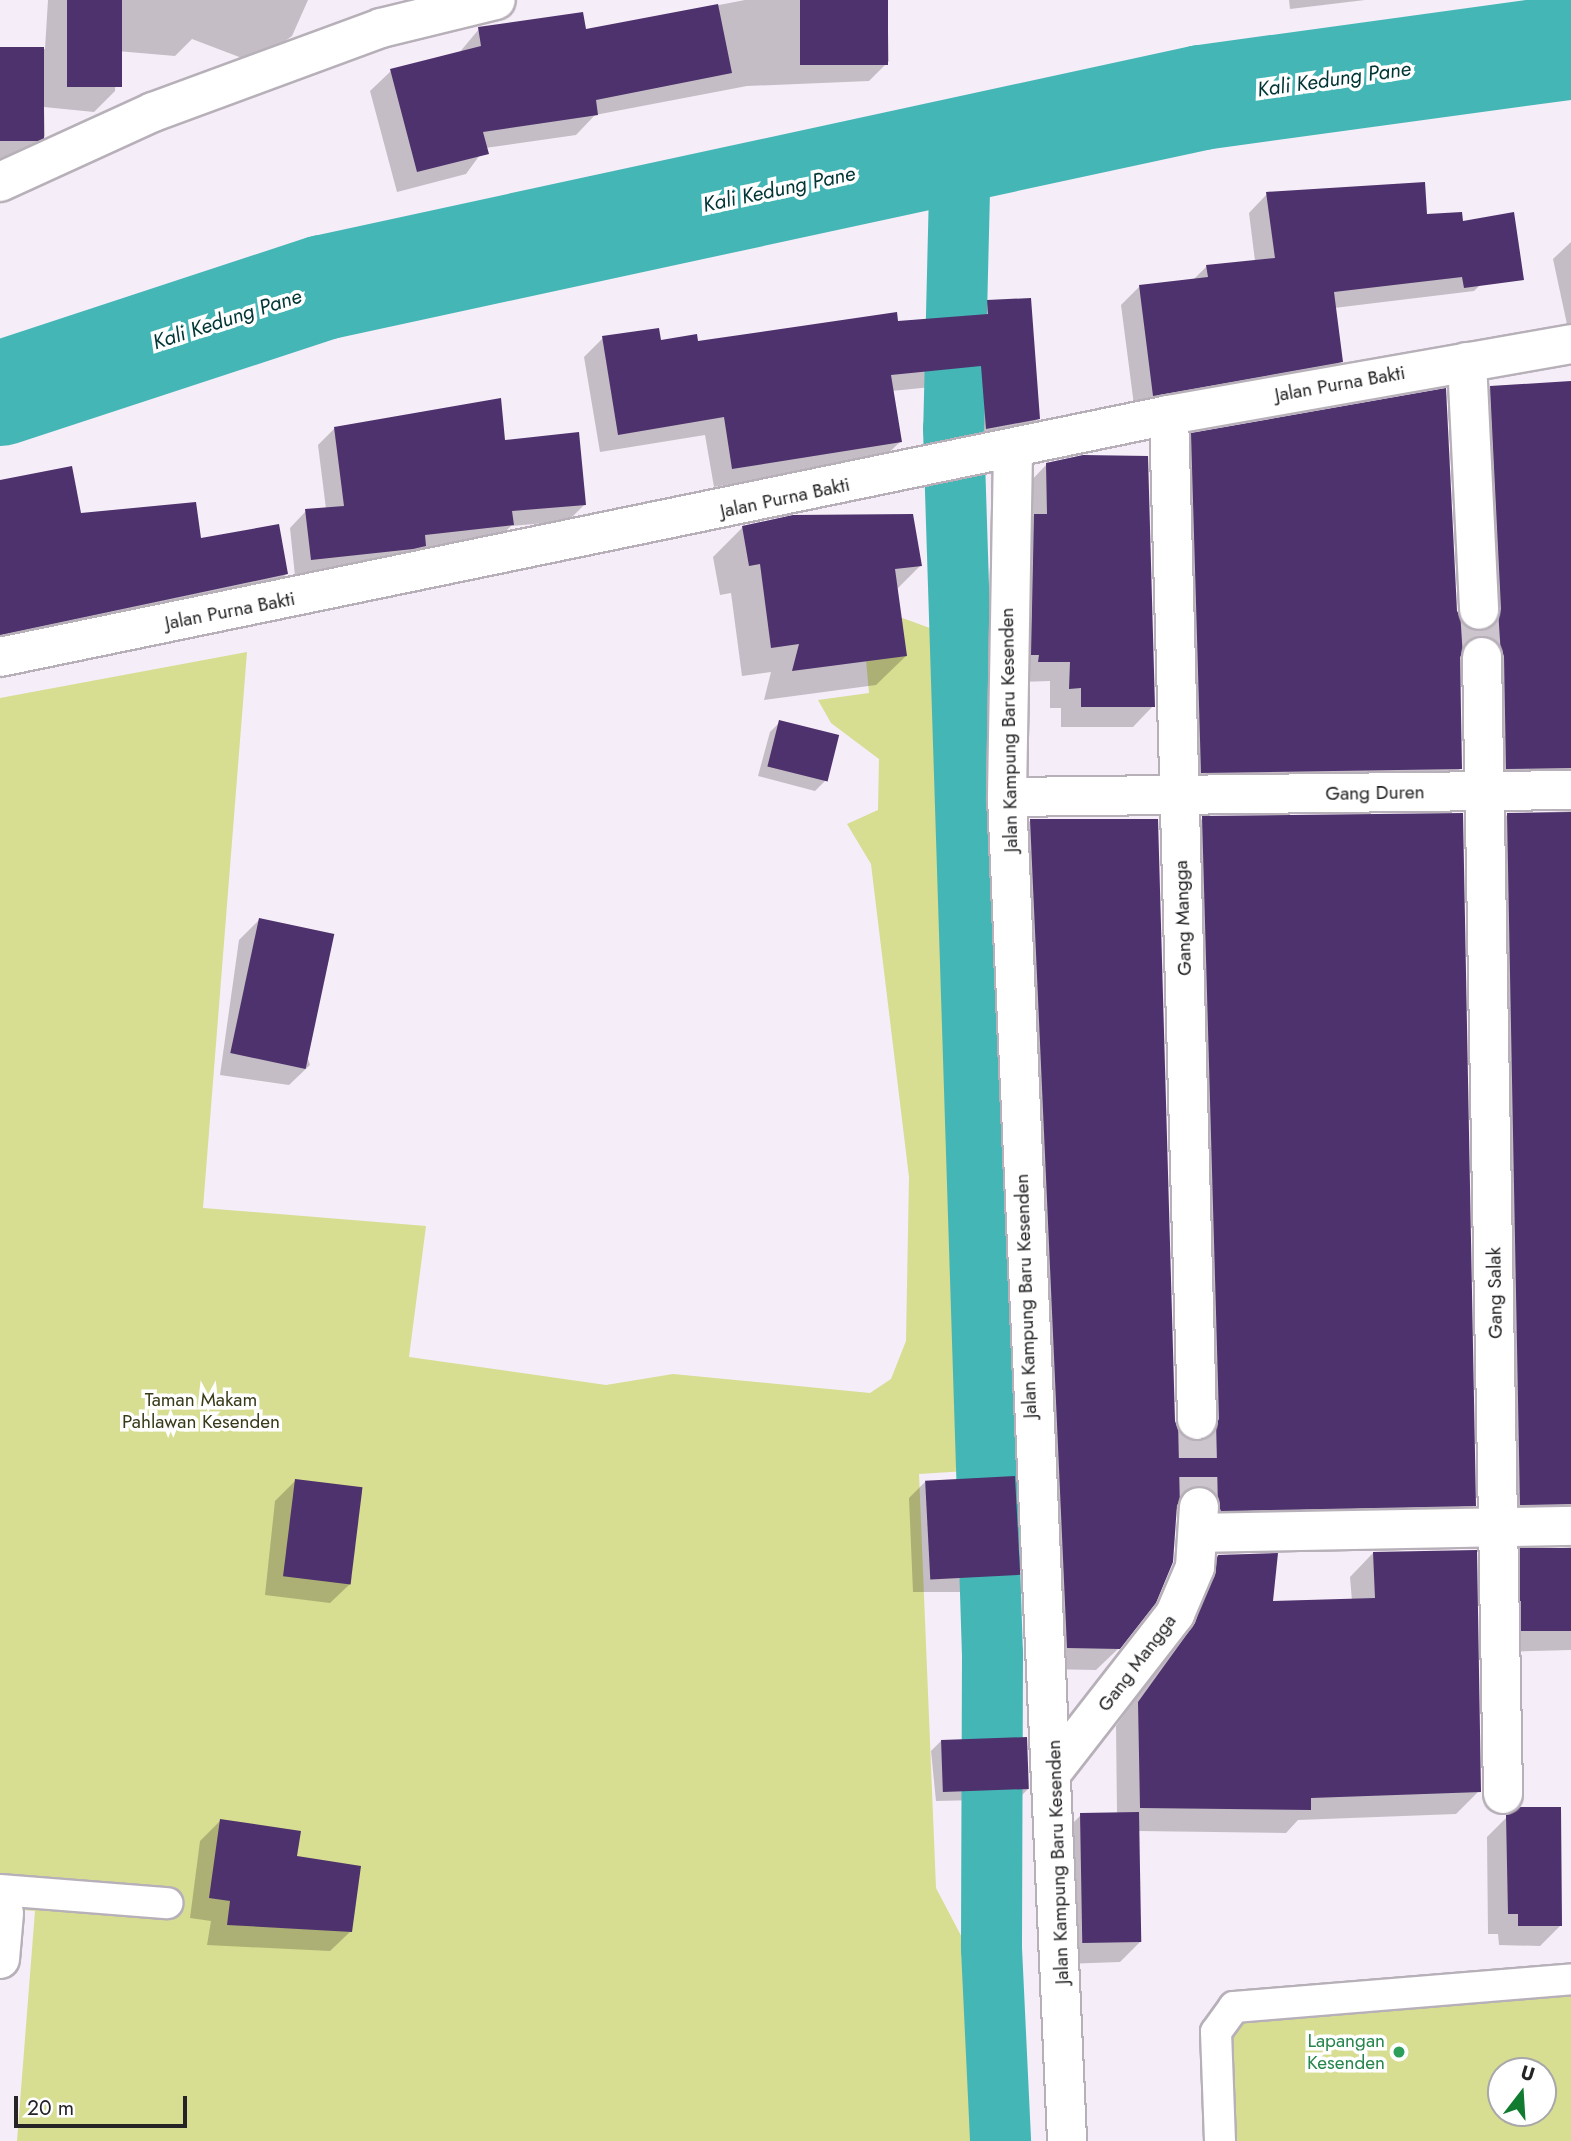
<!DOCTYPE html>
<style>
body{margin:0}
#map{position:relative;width:1571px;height:2141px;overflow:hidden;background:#f5edf7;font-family:Jost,sans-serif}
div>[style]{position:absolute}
.green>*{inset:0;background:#d7dd91}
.shadow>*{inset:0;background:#0003}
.canal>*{height:61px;margin:-30.5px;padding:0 30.5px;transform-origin:30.5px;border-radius:30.5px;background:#45b6b6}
.river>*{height:105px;margin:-52.5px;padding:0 52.5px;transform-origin:52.5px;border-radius:52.5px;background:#45b6b6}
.building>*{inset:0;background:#4e326d;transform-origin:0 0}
.street-tunnel>*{height:38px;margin-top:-19px;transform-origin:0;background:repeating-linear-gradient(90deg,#ccc5cd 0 38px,transparent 0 57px)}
.roads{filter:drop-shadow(2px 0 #b7b0b9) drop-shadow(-2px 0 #b7b0b9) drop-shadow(0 2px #b7b0b9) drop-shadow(0 -2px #b7b0b9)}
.lane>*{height:30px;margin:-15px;padding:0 15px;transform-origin:15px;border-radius:15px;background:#fff}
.street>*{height:38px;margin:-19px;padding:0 19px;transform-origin:19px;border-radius:19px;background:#fff}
.dots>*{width:19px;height:19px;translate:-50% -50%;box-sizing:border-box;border:4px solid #fff;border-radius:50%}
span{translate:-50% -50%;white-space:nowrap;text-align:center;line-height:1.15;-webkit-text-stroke:7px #fff;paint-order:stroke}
.street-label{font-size:19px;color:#262327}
.park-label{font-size:19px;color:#383a18}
.leisure-label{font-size:19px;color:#27864d}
.right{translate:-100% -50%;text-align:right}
.water-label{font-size:21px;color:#003535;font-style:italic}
.north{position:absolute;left:1487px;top:2057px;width:70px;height:70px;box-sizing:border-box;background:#fff;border:2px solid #a8a7a9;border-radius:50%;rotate:17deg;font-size:19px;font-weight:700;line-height:28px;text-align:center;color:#262327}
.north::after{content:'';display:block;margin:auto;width:24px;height:32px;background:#117b2f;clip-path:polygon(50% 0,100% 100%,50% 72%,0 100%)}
.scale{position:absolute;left:14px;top:2096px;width:173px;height:32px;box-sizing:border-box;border:4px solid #262327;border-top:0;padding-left:9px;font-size:21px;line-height:24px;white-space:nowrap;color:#262327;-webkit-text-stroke:5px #fff;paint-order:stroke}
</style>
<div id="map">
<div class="green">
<div style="clip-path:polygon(894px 615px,941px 632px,966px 1471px,919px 1474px,936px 1888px,978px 1968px,983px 2141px,17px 2141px,35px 1911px,0 1908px,0 698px,247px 652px,203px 1208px,426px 1226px,409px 1357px,606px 1385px,673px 1374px,870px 1393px,891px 1379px,906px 1341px,909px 1177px,871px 864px,847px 824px,878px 810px,879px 759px,831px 723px,818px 700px,869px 693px,866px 660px)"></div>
<div style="clip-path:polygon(evenodd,1571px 1989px,1571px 2141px,1230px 2141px,1233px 2021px,1571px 1989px,1501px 2071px,1543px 2071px,1543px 2113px,1501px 2113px,1501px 2071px)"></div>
</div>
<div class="shadow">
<div style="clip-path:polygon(48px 0,308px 0,292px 36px,255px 63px,192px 39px,175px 56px,117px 51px,115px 91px,94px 112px,44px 107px,45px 136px,24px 157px,0 160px,0 49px,45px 49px)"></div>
<div style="clip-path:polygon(745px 0,887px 0,889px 61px,869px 81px,747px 86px,595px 115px,576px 135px,485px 148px,466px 174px,397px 192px,370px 91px,391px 71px,459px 53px,479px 29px,584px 31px)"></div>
<div style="clip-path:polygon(1289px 0,1365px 0,1290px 9px)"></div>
<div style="clip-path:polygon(1267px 194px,1461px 223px,1493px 272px,1474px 291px,1334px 308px,1341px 361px,1322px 380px,1135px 413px,1121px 305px,1139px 287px,1192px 281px,1207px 266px,1255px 261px,1249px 213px)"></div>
<div style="clip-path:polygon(1571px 242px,1571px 343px,1553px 259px)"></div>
<div style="clip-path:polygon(988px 302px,1038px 419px,1019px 437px,968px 446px,963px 384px,891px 391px,900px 442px,881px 460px,714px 487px,705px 435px,600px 452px,584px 357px,603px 338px,697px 343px,973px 317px)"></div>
<div style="clip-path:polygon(1571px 382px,1571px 1543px,1500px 1525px,1487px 835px,1508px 814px,1571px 811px,1571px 800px,1487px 788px,1481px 665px,1461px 654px,1460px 769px,1440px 789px,1181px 792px,1172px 455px,1192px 435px,1455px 612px,1467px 631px,1481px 631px,1471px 408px,1491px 388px)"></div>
<div style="clip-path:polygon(335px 428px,503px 442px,585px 504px,568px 521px,511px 526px,495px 541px,421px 549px,395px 565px,295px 576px,290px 528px,306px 511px,326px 509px,318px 445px)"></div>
<div style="clip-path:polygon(1047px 464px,1153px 706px,1133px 727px,1061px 727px,1061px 708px,1050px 708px,1050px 681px,1019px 682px,1027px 485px)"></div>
<div style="clip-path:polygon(0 507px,80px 515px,200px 540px,286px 574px,266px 594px,0 649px)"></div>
<div style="clip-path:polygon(743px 527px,920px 566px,896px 590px,906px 656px,876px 685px,764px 700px,771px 672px,742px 676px,731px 593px,720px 595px,713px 557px)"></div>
<div style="clip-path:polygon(780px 722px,825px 781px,815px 791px,758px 776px,770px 732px)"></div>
<div style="clip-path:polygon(1203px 818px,1474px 1505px,1452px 1527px,1199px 1532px,1190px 1511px,1175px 1509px,1119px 1648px,1096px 1670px,1045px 1669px,1008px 842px,1031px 820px,1173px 1421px,1177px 1433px,1197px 1444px,1181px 840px)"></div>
<div style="clip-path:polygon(260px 919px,310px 1065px,289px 1085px,220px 1075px,239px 940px)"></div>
<div style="clip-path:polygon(295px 1481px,351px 1583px,330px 1603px,265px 1595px,275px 1501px)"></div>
<div style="clip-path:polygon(926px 1481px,1018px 1575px,1001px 1592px,913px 1592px,909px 1498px)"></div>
<div style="clip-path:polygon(1571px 1547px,1571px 1650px,1502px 1652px,1501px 1571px,1521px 1551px)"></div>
<div style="clip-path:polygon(1373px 1553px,1479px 1791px,1456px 1814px,1298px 1820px,1286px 1833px,1137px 1831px,1140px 1942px,1120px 1962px,1064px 1964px,1061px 1835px,1081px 1815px,1117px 1814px,1116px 1726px,1172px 1648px,1195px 1580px,1218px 1556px,1271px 1603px,1352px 1601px,1350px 1577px)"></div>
<div style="clip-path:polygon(941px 1741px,1028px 1789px,1018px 1799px,936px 1801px,931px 1751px)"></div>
<div style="clip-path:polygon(1507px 1817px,1561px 1925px,1540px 1946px,1499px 1945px,1498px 1934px,1488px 1934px,1487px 1837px)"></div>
<div style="clip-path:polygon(220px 1821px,295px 1858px,351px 1931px,330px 1951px,207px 1945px,211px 1921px,190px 1918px,200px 1841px)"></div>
</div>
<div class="canal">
<div style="left:960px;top:150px;width:278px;rotate:91.4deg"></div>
<div style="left:953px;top:428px;width:1226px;rotate:88.18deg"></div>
<div style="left:992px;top:1653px;width:295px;rotate:90.2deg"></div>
<div style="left:991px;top:1948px;width:193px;rotate:87.3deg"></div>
</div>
<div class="river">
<div style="left:0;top:393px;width:340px;rotate:-18.2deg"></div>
<div style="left:323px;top:287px;width:898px;rotate:-12.21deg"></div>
<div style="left:1201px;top:97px;width:373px;rotate:-7.8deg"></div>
</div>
<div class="building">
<div style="left:67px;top:0;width:55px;height:87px"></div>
<div style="left:800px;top:0;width:88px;height:65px"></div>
<div style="clip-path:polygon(718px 4px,732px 73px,596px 100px,598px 115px,483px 132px,489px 154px,417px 172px,390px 69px,481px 46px,478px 27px,583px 12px,586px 29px)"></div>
<div style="left:0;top:47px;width:44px;height:94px"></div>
<div style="clip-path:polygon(1425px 182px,1427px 214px,1462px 212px,1463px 221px,1514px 212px,1524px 280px,1464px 288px,1462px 277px,1334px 292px,1343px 362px,1153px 396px,1139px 285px,1208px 277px,1206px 265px,1275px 258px,1266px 192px)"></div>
<div style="clip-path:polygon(1031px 298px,1040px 419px,986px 429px,981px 366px,891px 375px,902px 442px,732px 469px,724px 417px,618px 435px,602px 336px,659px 328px,661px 340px,697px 334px,698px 341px,897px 312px,898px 321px,988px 314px,987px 300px)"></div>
<div style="clip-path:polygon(1571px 381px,1571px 768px,1506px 769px,1504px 656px,1500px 645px,1482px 635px,1470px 639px,1460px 657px,1462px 769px,1201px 773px,1191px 433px,1446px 388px,1457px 611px,1468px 629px,1481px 632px,1498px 621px,1501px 609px,1490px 386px)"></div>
<div style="clip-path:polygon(501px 398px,505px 440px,579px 432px,586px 505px,512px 511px,514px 525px,425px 535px,426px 546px,413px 549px,311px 560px,305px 509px,344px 506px,334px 427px)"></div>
<div style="clip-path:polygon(1083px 455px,1148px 456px,1155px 707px,1081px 707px,1081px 688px,1069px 689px,1070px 662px,1038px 662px,1039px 655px,1031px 655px,1034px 514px,1047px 514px,1046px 463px)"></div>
<div style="clip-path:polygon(72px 466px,81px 513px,196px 502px,201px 538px,279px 524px,288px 574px,0 635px,0 480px)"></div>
<div style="clip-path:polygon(913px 514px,922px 566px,895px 569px,907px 656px,792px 671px,799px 644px,771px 648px,760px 564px,749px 566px,742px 526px,793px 515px)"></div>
<div style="left:779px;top:720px;width:62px;height:48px;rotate:14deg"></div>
<div style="clip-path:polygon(1571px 812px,1571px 1504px,1520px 1505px,1507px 813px)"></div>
<div style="clip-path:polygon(1463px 813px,1476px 1506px,1221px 1511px,1212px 1489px,1190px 1487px,1177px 1505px,1173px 1562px,1156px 1603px,1120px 1649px,1067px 1648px,1030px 819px,1158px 819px,1175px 1421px,1179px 1432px,1197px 1442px,1209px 1438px,1219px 1419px,1202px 816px)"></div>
<div style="left:259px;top:918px;width:77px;height:138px;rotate:12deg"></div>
<div style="left:1015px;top:1476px;width:99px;height:90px;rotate:87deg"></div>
<div style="left:295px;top:1479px;width:68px;height:98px;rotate:7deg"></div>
<div style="left:1571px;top:1548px;width:83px;height:51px;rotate:90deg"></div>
<div style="clip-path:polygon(1477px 1550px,1481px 1792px,1311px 1798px,1311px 1810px,1140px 1808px,1138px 1702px,1195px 1623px,1218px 1555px,1278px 1553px,1273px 1601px,1375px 1598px,1373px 1552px)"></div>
<div style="left:1027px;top:1737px;width:52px;height:86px;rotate:88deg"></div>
<div style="clip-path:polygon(1520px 1807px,1561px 1807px,1562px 1926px,1518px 1926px,1518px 1914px,1508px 1914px,1506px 1815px)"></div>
<div style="left:1139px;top:1812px;width:130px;height:59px;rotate:89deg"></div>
<div style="clip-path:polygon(220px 1819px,301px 1831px,297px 1856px,361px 1866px,352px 1932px,227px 1925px,230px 1901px,209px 1898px)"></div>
</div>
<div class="street-tunnel">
<div style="left:1479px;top:610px;width:47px;rotate:86.3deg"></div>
<div style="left:1197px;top:1420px;width:87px;rotate:88.7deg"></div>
</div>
<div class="roads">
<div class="lane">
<div style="left:0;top:1890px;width:168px;rotate:4.5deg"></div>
<div style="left:1220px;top:2141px;width:109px;rotate:-92.1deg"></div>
<div style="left:1216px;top:2032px;width:31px;rotate:-54deg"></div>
<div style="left:1234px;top:2007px;width:338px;rotate:-4.7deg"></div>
</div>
<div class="street">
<div style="left:0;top:182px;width:168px;rotate:-24.6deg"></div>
<div style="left:153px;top:112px;width:243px;rotate:-20.2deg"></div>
<div style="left:381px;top:28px;width:118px;rotate:-13.7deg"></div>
<div style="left:1467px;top:362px;width:248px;rotate:87.2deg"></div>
<div style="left:1169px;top:415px;width:1005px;rotate:88.4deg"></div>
<div style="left:1013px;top:451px;width:346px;rotate:91deg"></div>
<div style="left:1007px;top:797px;width:1345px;rotate:87.44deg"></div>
<div style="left:0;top:657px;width:1194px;rotate:-11.7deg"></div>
<div style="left:1169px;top:415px;width:408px;rotate:-10deg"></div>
<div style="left:1482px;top:657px;width:1137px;rotate:88.94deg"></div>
<div style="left:1007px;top:797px;width:564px;rotate:-0.71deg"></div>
<div style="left:1200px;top:1533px;width:371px;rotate:-1.1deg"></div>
<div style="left:1056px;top:1767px;width:194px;rotate:-52.1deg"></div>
<div style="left:1175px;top:1614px;width:51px;rotate:-66.9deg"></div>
<div style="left:1195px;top:1567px;width:60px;rotate:-86.2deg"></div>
<div style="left:0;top:1959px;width:46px;rotate:-85deg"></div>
</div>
</div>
<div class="dots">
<div style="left:1399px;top:2052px;background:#2e9e5b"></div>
</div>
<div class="street-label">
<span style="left:1340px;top:384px;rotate:-10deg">Jalan Purna Bakti</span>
<span style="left:785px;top:498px;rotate:-12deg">Jalan Purna Bakti</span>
<span style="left:230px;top:611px;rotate:-11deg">Jalan Purna Bakti</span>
<span style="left:1009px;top:730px;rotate:-91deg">Jalan Kampung Baru Kesenden</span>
<span style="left:1375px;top:793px;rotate:-1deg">Gang Duren</span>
<span style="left:1183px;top:918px;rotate:-92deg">Gang Mangga</span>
<span style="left:1495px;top:1293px;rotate:-91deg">Gang Salak</span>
<span style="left:1026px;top:1296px;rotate:-92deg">Jalan Kampung Baru Kesenden</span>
<span style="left:1137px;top:1663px;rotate:-53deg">Gang Mangga</span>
<span style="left:1058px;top:1862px;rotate:-92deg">Jalan Kampung Baru Kesenden</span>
</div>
<div class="park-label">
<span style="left:201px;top:1411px">Taman Makam<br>Pahlawan Kesenden</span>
</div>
<div class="leisure-label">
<span class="right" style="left:1385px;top:2052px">Lapangan<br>Kesenden</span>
</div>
<div class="water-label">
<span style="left:1334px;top:79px;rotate:-8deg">Kali Kedung Pane</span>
<span style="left:779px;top:189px;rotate:-12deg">Kali Kedung Pane</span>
<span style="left:227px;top:319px;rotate:-18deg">Kali Kedung Pane</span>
</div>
<div class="north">U</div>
<div class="scale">20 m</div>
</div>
